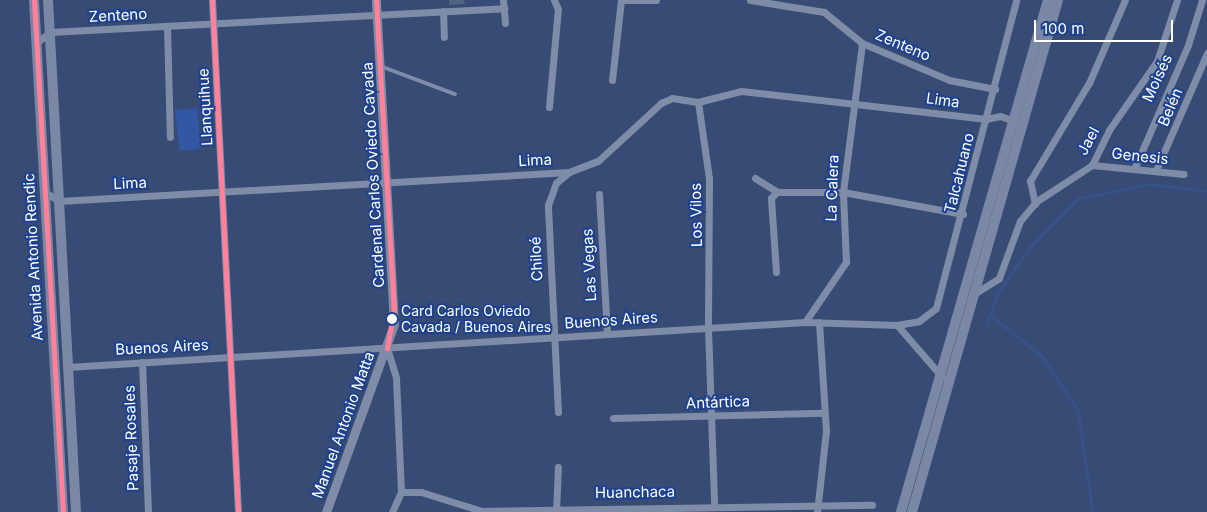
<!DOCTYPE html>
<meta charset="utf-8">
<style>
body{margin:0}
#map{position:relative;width:1207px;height:512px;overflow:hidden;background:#374b75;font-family:Inter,sans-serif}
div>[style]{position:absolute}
.green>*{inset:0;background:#3258a5;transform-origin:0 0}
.stream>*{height:2.5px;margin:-1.25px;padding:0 1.25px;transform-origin:1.25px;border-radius:1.25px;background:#385289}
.building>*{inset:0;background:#516283}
.service>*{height:4px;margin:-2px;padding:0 2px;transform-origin:2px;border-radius:2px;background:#7e8ca8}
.minor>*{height:7px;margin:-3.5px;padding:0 3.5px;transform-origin:3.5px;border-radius:3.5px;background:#7e8ca8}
.tertiary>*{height:9px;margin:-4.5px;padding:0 4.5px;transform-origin:4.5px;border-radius:4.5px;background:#7e8ca8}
.secondary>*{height:10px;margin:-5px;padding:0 5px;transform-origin:5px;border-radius:5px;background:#7a87a5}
.bus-1>*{height:5px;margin:-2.5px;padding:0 2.5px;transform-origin:2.5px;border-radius:2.5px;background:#ff8098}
.dots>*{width:14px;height:14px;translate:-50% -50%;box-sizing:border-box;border:2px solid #1e428e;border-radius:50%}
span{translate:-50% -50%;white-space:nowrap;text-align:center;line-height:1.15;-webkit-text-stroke:4px #1e428e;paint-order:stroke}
.bus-label{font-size:14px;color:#fff}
.left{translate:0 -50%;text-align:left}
.street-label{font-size:15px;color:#fff}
.scale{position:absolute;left:1034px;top:20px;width:139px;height:22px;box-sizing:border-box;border:2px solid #fff;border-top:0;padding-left:6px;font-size:15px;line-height:18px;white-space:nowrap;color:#fff;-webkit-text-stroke:4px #1e428e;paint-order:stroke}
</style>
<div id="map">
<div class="green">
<div style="left:197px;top:108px;width:41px;height:22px;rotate:84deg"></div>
</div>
<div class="stream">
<div style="left:990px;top:315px;width:66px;rotate:38.3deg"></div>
<div style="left:1042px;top:356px;width:65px;rotate:56.3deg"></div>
<div style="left:1078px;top:410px;width:103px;rotate:81.6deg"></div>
<div style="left:986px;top:326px;width:34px;rotate:-71deg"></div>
<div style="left:997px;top:294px;width:57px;rotate:-54.9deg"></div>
<div style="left:1030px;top:247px;width:67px;rotate:-45.6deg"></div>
<div style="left:1077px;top:199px;width:74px;rotate:-11.8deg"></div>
<div style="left:1149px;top:184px;width:58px;rotate:6.9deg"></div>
</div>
<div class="building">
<div style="clip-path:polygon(449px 0,464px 0,465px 4px,449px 5px)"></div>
</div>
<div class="service">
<div style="left:380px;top:66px;width:80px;rotate:20.5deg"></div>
</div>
<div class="minor">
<div style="left:212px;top:0;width:513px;rotate:87.09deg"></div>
<div style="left:503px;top:0;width:23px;rotate:85deg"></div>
<div style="left:624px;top:0;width:32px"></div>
<div style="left:750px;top:0;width:75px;rotate:9.2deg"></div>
<div style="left:824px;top:12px;width:49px;rotate:39.2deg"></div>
<div style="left:862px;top:43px;width:95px;rotate:23deg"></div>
<div style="left:949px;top:80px;width:47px;rotate:11.1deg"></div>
<div style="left:443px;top:11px;width:26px;rotate:88deg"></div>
<div style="left:167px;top:26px;width:111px;rotate:88.5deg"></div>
<div style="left:36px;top:43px;width:18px;rotate:-38deg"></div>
<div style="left:50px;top:32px;width:455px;rotate:-3deg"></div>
<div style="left:612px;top:80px;width:81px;rotate:-83.6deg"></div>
<div style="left:698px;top:102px;width:77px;rotate:81.8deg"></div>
<div style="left:709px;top:178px;width:150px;rotate:90.4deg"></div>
<div style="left:708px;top:328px;width:176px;rotate:88deg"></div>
<div style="left:549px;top:107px;width:98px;rotate:-84.8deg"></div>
<div style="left:558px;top:9px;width:10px;rotate:-114deg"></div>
<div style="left:1092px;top:165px;width:92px;rotate:5.6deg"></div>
<div style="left:1135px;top:167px;width:133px;rotate:-66.5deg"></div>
<div style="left:1188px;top:45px;width:47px;rotate:-72.7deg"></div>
<div style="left:1156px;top:170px;width:128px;rotate:-66.4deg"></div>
<div style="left:755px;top:178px;width:26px;rotate:32deg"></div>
<div style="left:45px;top:192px;width:17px;rotate:33deg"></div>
<div style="left:59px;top:201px;width:511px;rotate:-3.25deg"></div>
<div style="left:569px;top:172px;width:31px;rotate:-21deg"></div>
<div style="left:598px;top:161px;width:86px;rotate:-42.6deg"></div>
<div style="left:661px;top:103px;width:12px;rotate:-24deg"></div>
<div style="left:672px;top:98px;width:26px;rotate:9deg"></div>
<div style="left:698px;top:102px;width:44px;rotate:-14.3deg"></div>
<div style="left:741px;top:91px;width:247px;rotate:6.5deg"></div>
<div style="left:986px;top:119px;width:14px;rotate:-12deg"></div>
<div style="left:1000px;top:116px;width:18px;rotate:19deg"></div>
<div style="left:599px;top:194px;width:140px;rotate:86.7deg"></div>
<div style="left:1035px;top:204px;width:24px;rotate:-102deg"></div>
<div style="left:1030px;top:181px;width:114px;rotate:-59deg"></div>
<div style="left:1089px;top:83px;width:90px;rotate:-66.6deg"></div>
<div style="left:776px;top:272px;width:74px;rotate:-93.9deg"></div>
<div style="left:771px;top:198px;width:8px;rotate:-45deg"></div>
<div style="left:777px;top:192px;width:66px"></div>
<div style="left:843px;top:192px;width:122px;rotate:10.4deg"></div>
<div style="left:977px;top:292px;width:26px;rotate:-32deg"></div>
<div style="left:999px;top:278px;width:61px;rotate:-69.8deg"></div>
<div style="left:1020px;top:221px;width:26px;rotate:-50deg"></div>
<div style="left:1037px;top:201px;width:66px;rotate:-33.2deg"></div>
<div style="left:1092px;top:165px;width:39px;rotate:-64deg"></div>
<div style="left:1109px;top:130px;width:84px;rotate:-55.2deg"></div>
<div style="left:1157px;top:61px;width:64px;rotate:-71.8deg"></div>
<div style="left:805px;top:322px;width:73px;rotate:-55.7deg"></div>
<div style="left:846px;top:262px;width:70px;rotate:-92.5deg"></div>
<div style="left:843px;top:192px;width:150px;rotate:-82.7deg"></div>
<div style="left:897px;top:325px;width:22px;rotate:-10deg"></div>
<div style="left:919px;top:321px;width:21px;rotate:-37deg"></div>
<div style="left:936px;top:308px;width:318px;rotate:-75.4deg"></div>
<div style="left:387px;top:348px;width:31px;rotate:73deg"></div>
<div style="left:396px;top:378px;width:114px;rotate:87.5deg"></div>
<div style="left:401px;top:492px;width:22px;rotate:114deg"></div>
<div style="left:142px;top:362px;width:150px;rotate:87.7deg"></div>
<div style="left:68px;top:367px;width:738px;rotate:-3.49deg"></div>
<div style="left:805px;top:322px;width:92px;rotate:1.9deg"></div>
<div style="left:897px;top:325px;width:69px;rotate:49.1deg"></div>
<div style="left:558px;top:412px;width:207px;rotate:-92.8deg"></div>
<div style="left:548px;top:205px;width:23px;rotate:-70deg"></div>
<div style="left:556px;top:183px;width:17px;rotate:-40deg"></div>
<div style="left:613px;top:418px;width:211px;rotate:-1.4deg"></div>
<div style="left:401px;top:492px;width:20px"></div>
<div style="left:421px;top:492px;width:64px;rotate:17.3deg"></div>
<div style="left:482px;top:511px;width:390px;rotate:-0.9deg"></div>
<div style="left:556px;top:512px;width:45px;rotate:-87.5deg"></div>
<div style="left:817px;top:512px;width:81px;rotate:-83.7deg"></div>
<div style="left:826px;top:431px;width:109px;rotate:-93.7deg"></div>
</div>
<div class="tertiary">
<div style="left:326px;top:512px;width:200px;rotate:-70.1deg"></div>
<div style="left:394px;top:324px;width:324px;rotate:-93.2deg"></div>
</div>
<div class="secondary">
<div style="left:34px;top:0;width:513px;rotate:86.76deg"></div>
<div style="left:48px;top:0;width:513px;rotate:86.87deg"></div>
<div style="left:901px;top:512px;width:533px;rotate:-73.98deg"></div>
<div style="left:912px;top:512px;width:532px;rotate:-74.08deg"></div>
</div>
<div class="bus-1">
<div style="left:34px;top:0;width:513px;rotate:86.76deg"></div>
<div style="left:212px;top:0;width:513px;rotate:87.09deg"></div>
<div style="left:376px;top:0;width:310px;rotate:86.7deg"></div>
<div style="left:394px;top:309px;width:40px;rotate:100deg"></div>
</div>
<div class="dots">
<div style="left:392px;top:319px;background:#fff"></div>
</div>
<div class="bus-label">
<span class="left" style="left:401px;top:319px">Card Carlos Oviedo<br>Cavada / Buenos Aires</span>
</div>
<div class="street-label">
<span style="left:118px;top:15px;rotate:-3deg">Zenteno</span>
<span style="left:903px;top:45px;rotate:23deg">Zenteno</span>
<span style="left:1157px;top:78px;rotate:-65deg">Moisés</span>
<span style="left:943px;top:100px;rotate:8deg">Lima</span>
<span style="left:205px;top:107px;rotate:-93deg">Llanquihue</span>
<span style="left:1170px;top:107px;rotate:-67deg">Belén</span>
<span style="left:1088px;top:141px;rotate:-62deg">Jael</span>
<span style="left:1140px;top:156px;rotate:6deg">Genesis</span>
<span style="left:535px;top:160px;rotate:-3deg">Lima</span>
<span style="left:959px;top:173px;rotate:-76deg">Talcahuano</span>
<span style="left:373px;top:175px;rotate:-93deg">Cardenal Carlos Oviedo Cavada</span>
<span style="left:130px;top:183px;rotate:-3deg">Lima</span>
<span style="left:832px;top:188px;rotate:-88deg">La Calera</span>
<span style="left:696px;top:215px;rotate:-91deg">Los Vilos</span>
<span style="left:33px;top:257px;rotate:-93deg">Avenida Antonio Rendic</span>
<span style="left:536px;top:259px;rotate:-93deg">Chiloé</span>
<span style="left:589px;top:265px;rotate:-93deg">Las Vegas</span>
<span style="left:611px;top:320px;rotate:-4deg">Buenos Aires</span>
<span style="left:162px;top:347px;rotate:-3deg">Buenos Aires</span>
<span style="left:718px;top:402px;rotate:-2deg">Antártica</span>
<span style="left:343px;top:425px;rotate:-70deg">Manuel Antonio Matta</span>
<span style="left:131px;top:438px;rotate:-92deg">Pasaje Rosales</span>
<span style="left:635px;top:492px;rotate:-1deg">Huanchaca</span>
</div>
<div class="scale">100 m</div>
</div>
